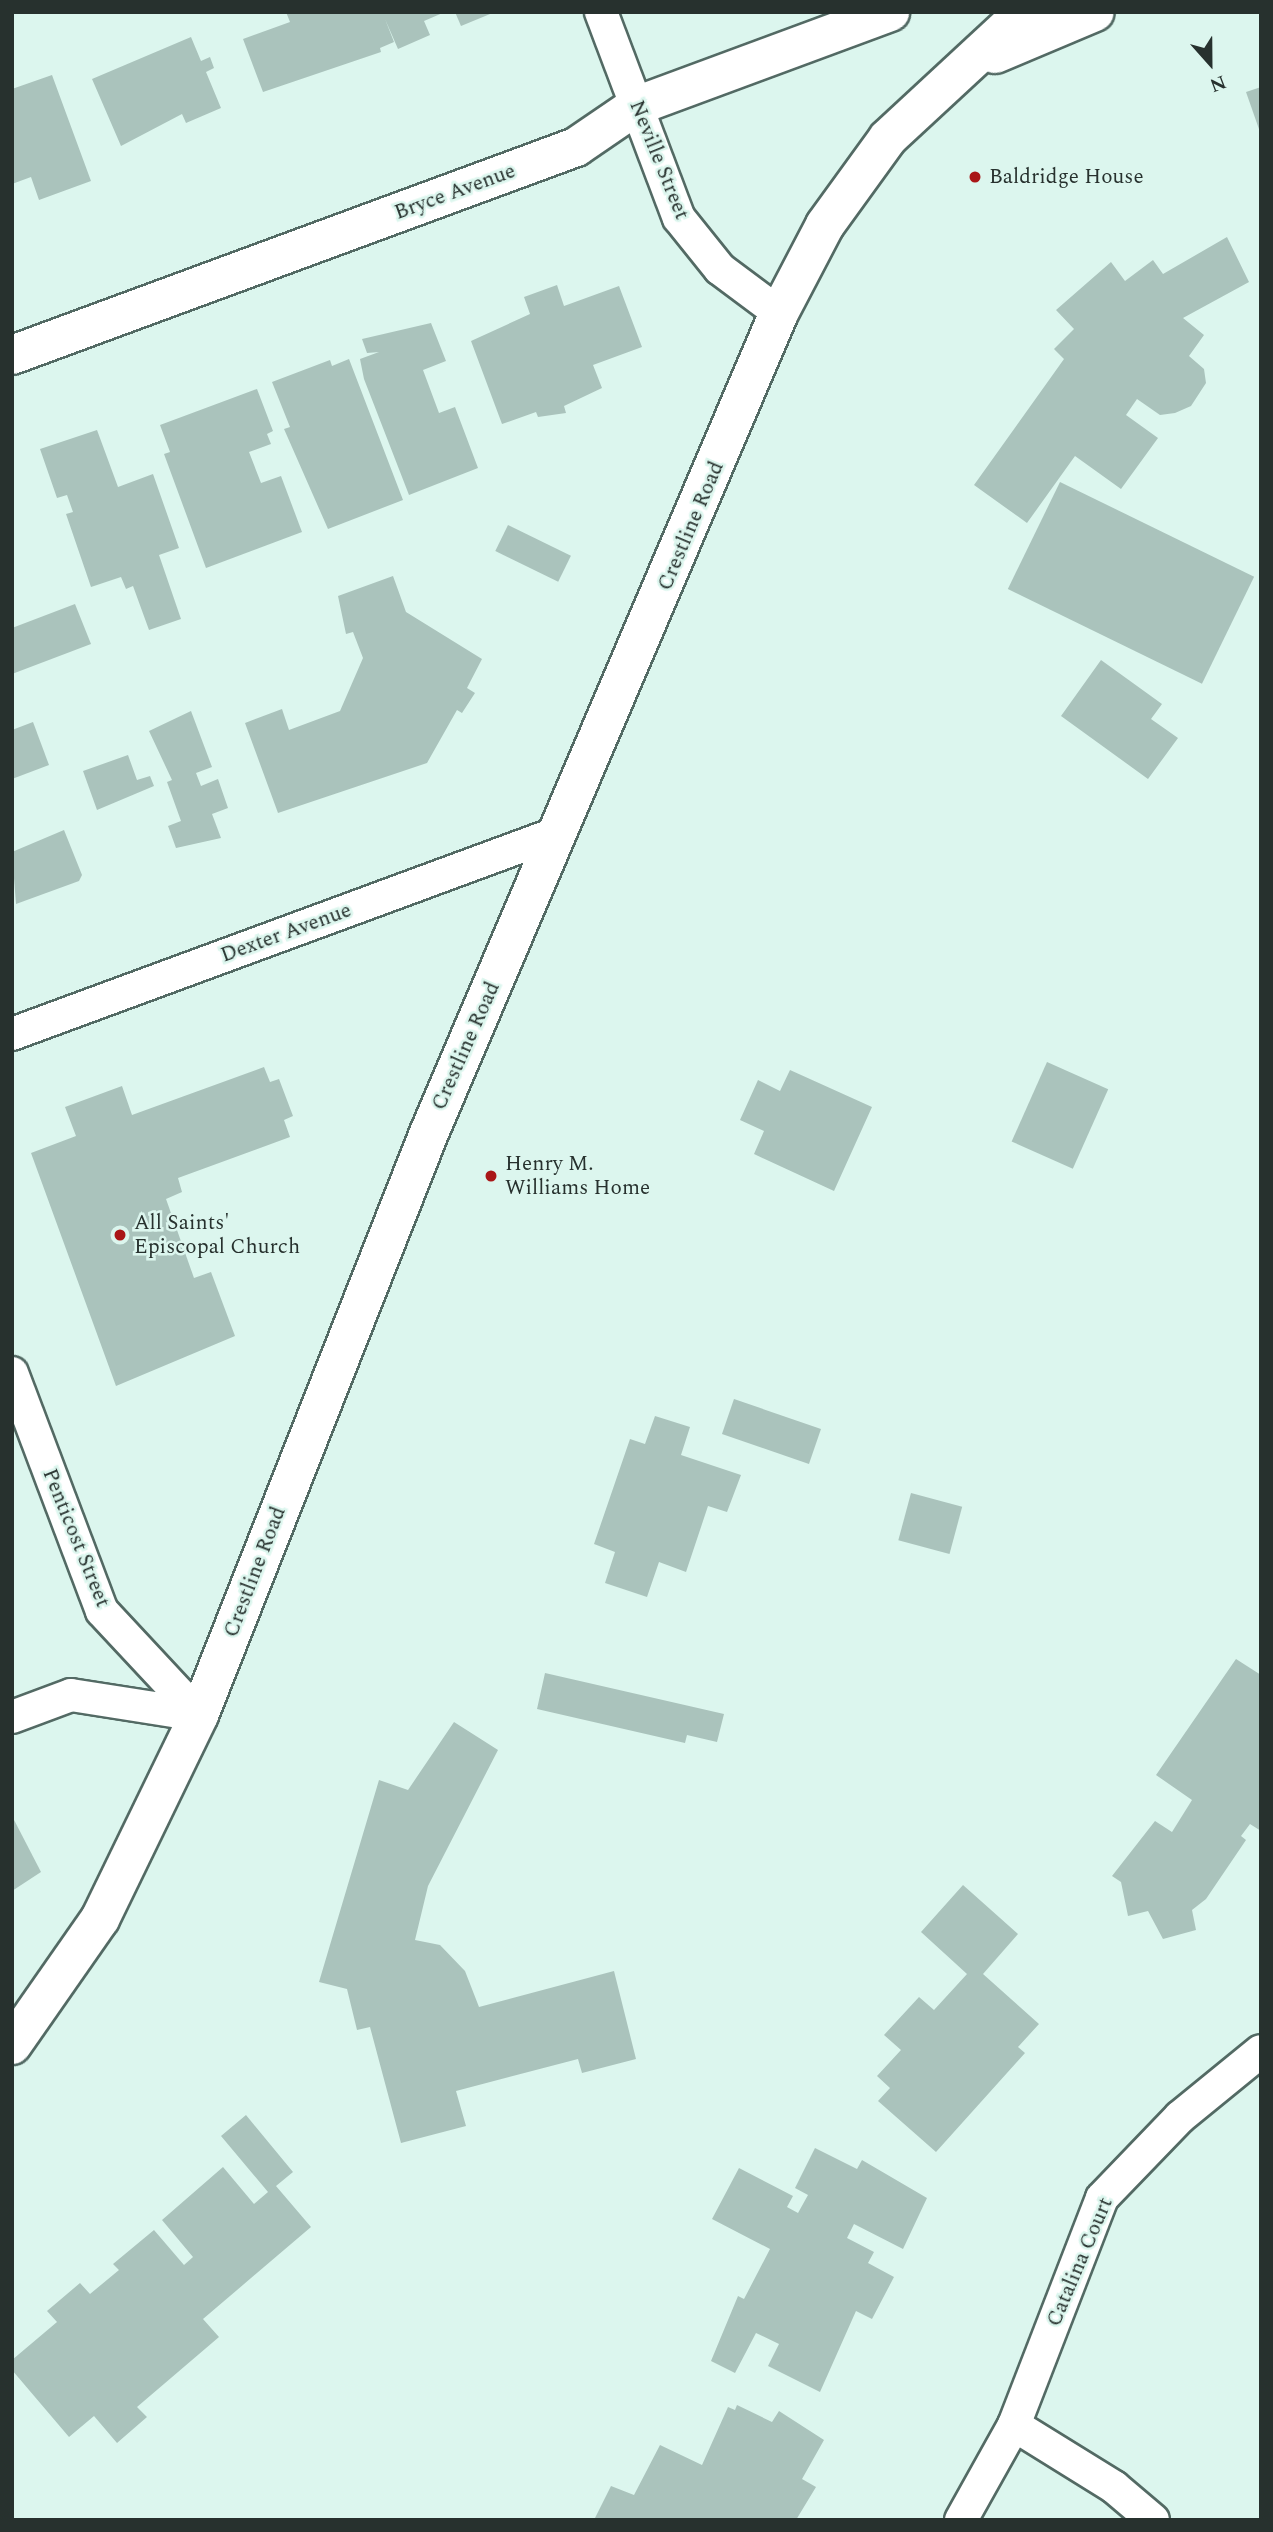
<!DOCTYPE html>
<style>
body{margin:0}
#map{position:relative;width:1273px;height:2532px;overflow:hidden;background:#dcf6ee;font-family:Spectral,serif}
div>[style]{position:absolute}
.building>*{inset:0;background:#aac3bc;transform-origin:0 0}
.roads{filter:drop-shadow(2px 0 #536a64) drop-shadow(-2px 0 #536a64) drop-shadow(0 2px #536a64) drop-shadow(0 -2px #536a64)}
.street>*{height:32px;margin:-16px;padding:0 16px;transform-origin:16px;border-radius:16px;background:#fff}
.secondary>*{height:38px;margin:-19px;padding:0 19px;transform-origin:19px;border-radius:19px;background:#fff}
.dots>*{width:19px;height:19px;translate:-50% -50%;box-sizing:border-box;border:4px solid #dcf6ee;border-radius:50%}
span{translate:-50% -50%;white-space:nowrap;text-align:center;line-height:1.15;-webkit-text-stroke:5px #dcf6ee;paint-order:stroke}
.street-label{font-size:21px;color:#27312e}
.poi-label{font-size:21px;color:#27312e}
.left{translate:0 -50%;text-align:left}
.frame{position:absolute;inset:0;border:14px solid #27312e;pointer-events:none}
.north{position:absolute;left:1175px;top:28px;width:70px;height:70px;-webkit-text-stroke:5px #dcf6ee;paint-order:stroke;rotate:159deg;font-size:19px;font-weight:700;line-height:28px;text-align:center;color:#27312e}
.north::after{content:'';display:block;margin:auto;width:24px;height:32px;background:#27312e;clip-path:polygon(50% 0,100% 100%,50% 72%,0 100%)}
</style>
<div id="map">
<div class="building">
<div style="clip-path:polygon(286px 12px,445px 12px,424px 21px,430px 35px,398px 49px,385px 19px,394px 42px,380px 48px,381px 52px,263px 92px,243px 39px,290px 22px)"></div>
<div style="clip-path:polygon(455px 12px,495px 12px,461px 26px)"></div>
<div style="clip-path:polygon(191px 37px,201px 61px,210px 57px,214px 68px,206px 72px,221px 108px,186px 123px,182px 114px,121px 146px,92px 79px)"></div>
<div style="clip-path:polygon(52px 75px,91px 181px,39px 200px,31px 177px,12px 184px,12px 89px)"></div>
<div style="clip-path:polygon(1261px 87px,1261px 132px,1260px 132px,1246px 92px)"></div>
<div style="clip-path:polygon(1227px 237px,1249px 282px,1183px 318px,1204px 335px,1189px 356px,1204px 369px,1206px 383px,1191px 406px,1175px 413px,1160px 415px,1137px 399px,1126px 415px,1158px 438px,1121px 489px,1075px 456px,1027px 523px,974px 485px,1064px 359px,1054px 349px,1074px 329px,1056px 310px,1111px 262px,1125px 281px,1153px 260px,1163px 274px)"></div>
<div style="clip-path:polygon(557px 285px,564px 306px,619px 286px,642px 347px,593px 365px,602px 388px,564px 406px,566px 413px,538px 417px,536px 412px,502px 424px,471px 341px,530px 314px,524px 297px)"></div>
<div style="clip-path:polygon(431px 323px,446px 361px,423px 370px,439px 413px,455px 407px,478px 468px,409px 495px,364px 379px,360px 359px,379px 352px,367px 353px,362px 339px)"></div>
<div style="clip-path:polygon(349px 359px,403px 500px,328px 529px,284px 429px,290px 427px,272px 382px,330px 360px,332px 366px)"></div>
<div style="clip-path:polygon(257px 389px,273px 431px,267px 434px,271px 444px,249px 452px,261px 483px,281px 476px,302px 532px,206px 568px,164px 454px,170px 452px,160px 425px)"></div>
<div style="clip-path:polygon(97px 430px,118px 487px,153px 474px,179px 548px,159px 555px,181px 619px,149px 630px,133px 586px,126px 589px,121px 577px,91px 587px,66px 514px,73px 512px,67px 495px,57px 498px,40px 449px)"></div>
<div style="left:1060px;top:482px;width:216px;height:119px;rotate:26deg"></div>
<div style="left:508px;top:525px;width:70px;height:29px;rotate:26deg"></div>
<div style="clip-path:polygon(393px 576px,406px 612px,482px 659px,467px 688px,475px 693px,462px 713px,457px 710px,427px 763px,278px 813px,245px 723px,282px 709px,289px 730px,340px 711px,363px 658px,353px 632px,346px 634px,338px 596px)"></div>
<div style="clip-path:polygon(75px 604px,91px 644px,12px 674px,12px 628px)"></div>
<div style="clip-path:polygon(1101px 660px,1162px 704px,1151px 719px,1178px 738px,1148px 779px,1061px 716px)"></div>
<div style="clip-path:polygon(191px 711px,212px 767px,196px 773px,201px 786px,218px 779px,228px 808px,212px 814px,221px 838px,176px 848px,168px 826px,181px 821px,167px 782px,172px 780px,149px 731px)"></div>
<div style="clip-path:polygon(33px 722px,49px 765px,12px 779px,12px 730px)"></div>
<div style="clip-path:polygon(128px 755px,137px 780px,150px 776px,154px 786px,97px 810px,83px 771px)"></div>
<div style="clip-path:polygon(64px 830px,82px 875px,79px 881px,16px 904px,12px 852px)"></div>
<div style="left:1047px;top:1062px;width:67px;height:87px;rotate:24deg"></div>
<div style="clip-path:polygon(264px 1067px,270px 1082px,279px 1079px,293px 1116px,284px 1120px,290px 1137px,178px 1178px,182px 1192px,166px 1199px,194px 1278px,211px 1272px,235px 1336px,116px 1386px,31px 1153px,76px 1136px,65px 1107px,122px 1086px,132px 1115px)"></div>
<div style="clip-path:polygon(790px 1070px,872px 1107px,834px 1191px,754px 1154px,764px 1131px,740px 1120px,758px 1080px,780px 1091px)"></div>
<div style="left:734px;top:1399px;width:92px;height:37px;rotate:19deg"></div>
<div style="clip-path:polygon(655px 1416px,690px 1427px,681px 1455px,741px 1475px,727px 1512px,708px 1506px,686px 1572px,659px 1562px,647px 1597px,605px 1583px,615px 1552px,594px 1544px,630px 1439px,645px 1444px)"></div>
<div style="left:911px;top:1493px;width:53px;height:49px;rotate:15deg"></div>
<div style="clip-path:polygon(1236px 1659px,1261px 1675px,1261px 1831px,1250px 1824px,1241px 1836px,1246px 1840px,1206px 1899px,1192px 1910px,1196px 1930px,1163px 1939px,1148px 1911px,1128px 1916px,1121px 1882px,1112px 1876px,1155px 1821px,1172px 1832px,1192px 1800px,1156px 1775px)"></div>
<div style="clip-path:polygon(545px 1673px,724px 1714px,717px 1742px,687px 1735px,685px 1743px,537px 1709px)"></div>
<div style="clip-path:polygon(454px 1722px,498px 1750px,428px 1886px,415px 1940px,440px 1945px,465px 1971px,479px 2007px,614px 1971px,636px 2059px,582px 2073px,578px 2059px,456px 2091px,466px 2126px,401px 2143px,370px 2027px,357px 2030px,347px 1989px,319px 1982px,379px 1780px,408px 1790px)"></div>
<div style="clip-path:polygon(12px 1816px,41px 1872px,12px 1891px)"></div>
<div style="clip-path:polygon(963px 1885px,1018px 1934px,983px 1974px,1039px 2024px,1018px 2047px,1025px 2053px,936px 2152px,878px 2101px,890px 2088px,877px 2076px,901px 2050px,884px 2035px,919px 1997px,934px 2010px,967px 1974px,921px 1932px)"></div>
<div style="clip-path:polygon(246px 2115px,293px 2172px,276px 2186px,311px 2227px,203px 2319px,219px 2337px,137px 2407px,147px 2417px,117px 2443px,94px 2416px,69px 2437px,12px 2370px,12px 2360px,57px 2322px,47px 2311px,80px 2283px,90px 2294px,119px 2270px,113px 2264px,154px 2230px,184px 2265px,193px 2257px,162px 2220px,223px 2167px,254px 2204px,268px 2192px,221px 2136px)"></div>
<div style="clip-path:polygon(815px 2148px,857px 2169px,862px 2160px,927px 2198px,903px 2249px,854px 2224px,847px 2238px,874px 2252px,868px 2263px,894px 2277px,872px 2319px,856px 2311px,820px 2392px,768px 2366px,779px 2344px,756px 2333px,735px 2373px,711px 2361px,738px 2296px,744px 2299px,770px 2249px,712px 2219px,739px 2168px,793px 2196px,787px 2207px,798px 2213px,808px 2195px,795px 2188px)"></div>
<div style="clip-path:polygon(737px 2405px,772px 2422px,779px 2411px,824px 2440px,802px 2479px,816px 2487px,796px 2520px,594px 2520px,611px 2486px,634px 2495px,660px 2445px,702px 2465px,728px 2407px,735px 2410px)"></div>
</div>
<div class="roads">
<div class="street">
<div style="left:601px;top:12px;width:220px;rotate:69.3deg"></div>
<div style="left:679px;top:218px;width:65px;rotate:51.2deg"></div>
<div style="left:720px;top:269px;width:74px;rotate:36.7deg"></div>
<div style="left:12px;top:1034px;width:584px;rotate:-20.23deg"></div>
<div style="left:12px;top:1373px;width:254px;rotate:69.3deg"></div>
<div style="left:102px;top:1611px;width:142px;rotate:47deg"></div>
<div style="left:12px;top:1717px;width:63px;rotate:-20.4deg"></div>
<div style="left:71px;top:1695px;width:130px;rotate:8.9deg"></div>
<div style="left:1014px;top:2425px;width:118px;rotate:31.8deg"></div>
<div style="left:1114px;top:2487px;width:51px;rotate:40.2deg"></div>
<div style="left:961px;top:2520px;width:109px;rotate:-60.8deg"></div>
<div style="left:1014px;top:2425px;width:243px;rotate:-68.8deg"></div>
<div style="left:1102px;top:2198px;width:112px;rotate:-46.1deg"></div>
<div style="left:1180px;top:2117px;width:104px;rotate:-39.2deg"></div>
</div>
<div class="secondary">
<div style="left:995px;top:54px;width:108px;rotate:-22.8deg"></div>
<div style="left:12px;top:355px;width:601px;rotate:-20.24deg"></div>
<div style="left:576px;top:147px;width:73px;rotate:-34.3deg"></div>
<div style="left:636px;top:106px;width:271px;rotate:-20.3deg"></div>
<div style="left:12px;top:2045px;width:154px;rotate:-55.1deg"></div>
<div style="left:100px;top:1919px;width:227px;rotate:-64.1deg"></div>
<div style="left:199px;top:1715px;width:626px;rotate:-68.44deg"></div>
<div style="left:429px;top:1133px;width:892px;rotate:-66.89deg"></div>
<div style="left:779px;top:313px;width:99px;rotate:-62.4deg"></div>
<div style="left:825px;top:225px;width:107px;rotate:-54.1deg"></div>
<div style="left:888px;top:138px;width:185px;rotate:-42.8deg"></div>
</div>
</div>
<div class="dots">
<div style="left:975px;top:177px;background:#a91617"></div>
<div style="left:491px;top:1176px;background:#a91617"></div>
<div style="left:120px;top:1235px;background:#a91617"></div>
</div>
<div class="street-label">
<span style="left:659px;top:160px;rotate:68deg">Neville Street</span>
<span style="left:455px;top:192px;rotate:-20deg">Bryce Avenue</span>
<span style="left:691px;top:526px;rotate:-67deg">Crestline Road</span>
<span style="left:286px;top:933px;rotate:-20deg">Dexter Avenue</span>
<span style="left:466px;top:1046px;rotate:-66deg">Crestline Road</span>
<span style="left:76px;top:1538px;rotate:68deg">Penticost Street</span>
<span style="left:255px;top:1572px;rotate:-69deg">Crestline Road</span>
<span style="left:1080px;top:2262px;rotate:-67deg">Catalina Court</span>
</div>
<div class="poi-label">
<span class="left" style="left:989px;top:177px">Baldridge House</span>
<span class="left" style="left:505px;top:1176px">Henry M.<br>Williams Home</span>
<span class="left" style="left:134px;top:1235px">All Saints'<br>Episcopal Church</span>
</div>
<div class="frame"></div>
<div class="north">N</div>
</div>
